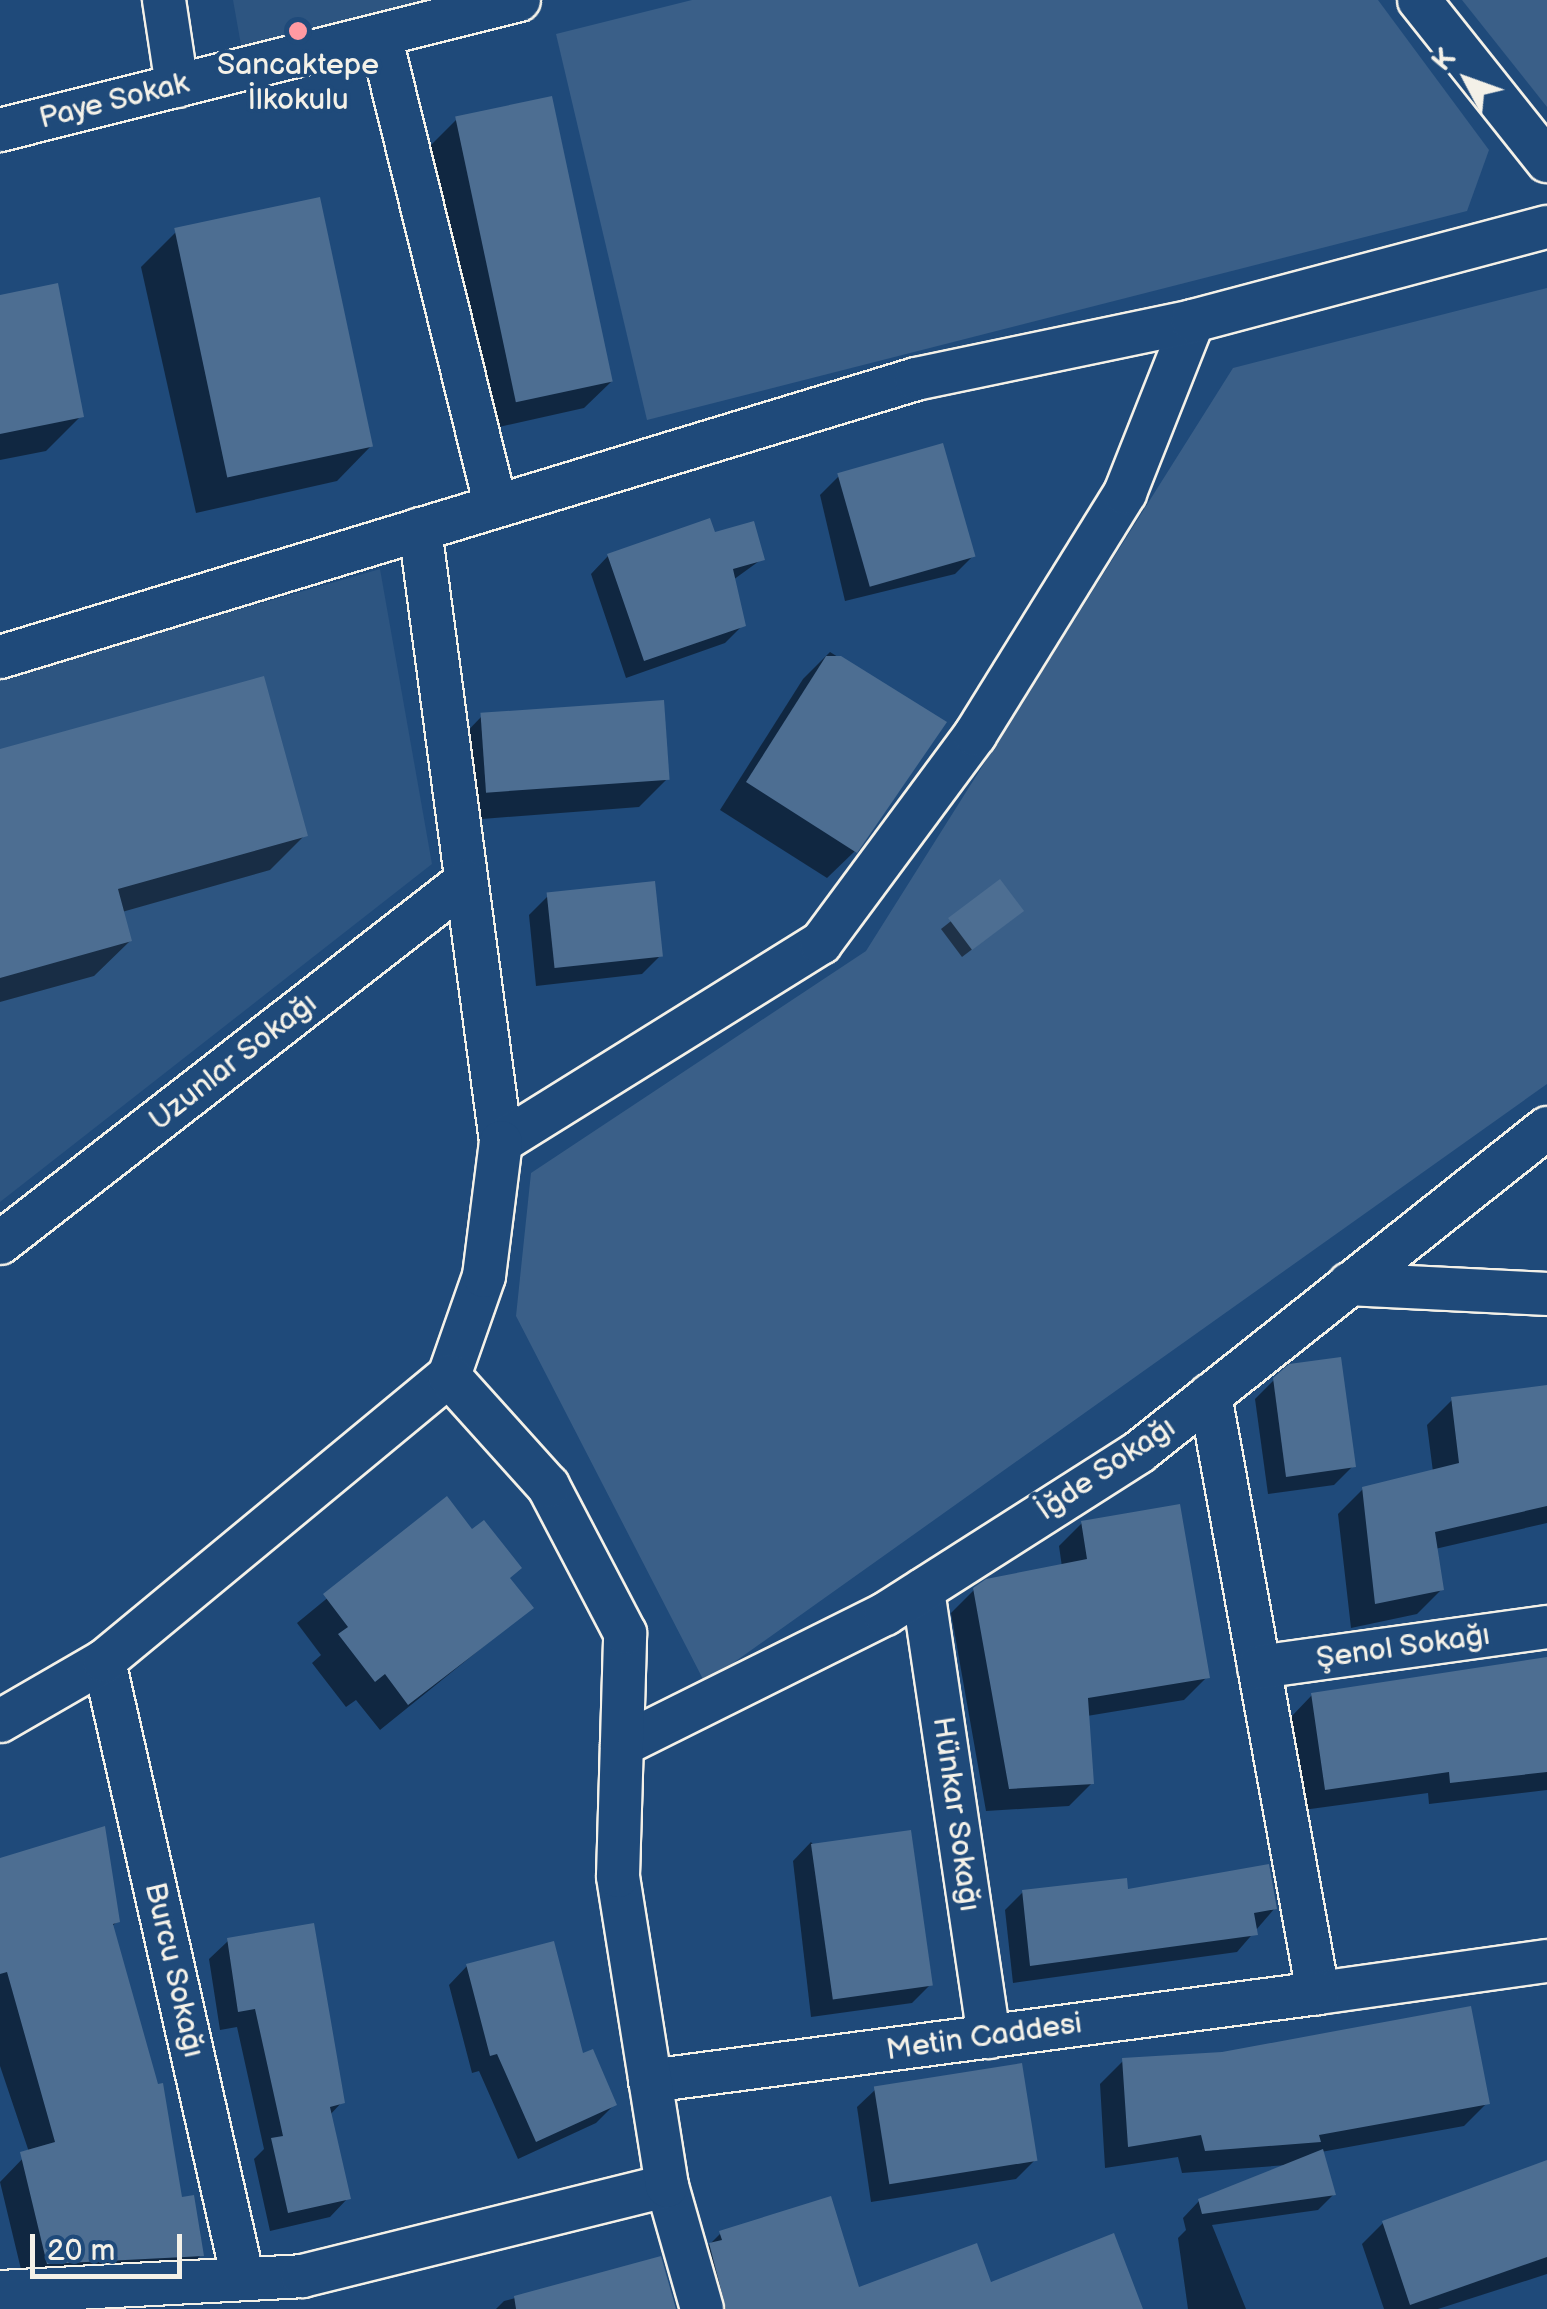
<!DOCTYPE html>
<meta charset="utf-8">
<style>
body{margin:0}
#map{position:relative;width:1547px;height:2309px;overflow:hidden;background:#1f4a7a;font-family:"Balsamiq Sans",sans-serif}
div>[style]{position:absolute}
.built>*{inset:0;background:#2d5581}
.green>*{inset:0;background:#3a5f88}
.shadow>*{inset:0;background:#0007}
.building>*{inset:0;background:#4d6e92;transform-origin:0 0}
.roads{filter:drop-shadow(2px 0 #f4f1e8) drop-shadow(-2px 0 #f4f1e8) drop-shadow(0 2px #f4f1e8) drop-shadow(0 -2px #f4f1e8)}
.street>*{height:42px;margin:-21px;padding:0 21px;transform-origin:21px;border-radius:21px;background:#1f4a7a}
.dots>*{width:28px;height:28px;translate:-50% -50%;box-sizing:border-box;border:5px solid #1f4a7a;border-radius:50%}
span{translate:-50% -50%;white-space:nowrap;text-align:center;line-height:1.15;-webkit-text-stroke:8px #1f4a7a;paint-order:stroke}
.poi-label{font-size:30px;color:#f4f1e8}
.street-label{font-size:30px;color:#f4f1e8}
.north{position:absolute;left:1417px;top:30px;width:100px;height:100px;-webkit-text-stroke:8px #1f4a7a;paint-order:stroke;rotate:311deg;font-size:28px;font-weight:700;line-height:40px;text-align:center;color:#f4f1e8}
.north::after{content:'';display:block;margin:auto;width:35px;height:45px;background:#f4f1e8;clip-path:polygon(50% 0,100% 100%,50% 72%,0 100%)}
.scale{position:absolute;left:30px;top:2234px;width:152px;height:45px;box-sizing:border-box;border:5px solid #f4f1e8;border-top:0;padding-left:12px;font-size:30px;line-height:35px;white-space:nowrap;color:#f4f1e8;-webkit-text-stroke:8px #1f4a7a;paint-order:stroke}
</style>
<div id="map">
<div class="built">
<div style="clip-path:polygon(233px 0,471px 0,244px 62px)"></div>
<div style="clip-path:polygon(380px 569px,432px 864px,0 1202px,0 678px)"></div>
</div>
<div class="green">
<div style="clip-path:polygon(692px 0,1378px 0,1489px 150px,1467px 211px,647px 420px,556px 34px)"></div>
<div style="clip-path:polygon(1462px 0,1547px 0,1547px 107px)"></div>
<div style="clip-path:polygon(1547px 288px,1547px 1084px,705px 1683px,516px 1316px,531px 1173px,866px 951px,1233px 368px)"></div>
</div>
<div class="shadow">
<div style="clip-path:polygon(456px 120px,612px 381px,584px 408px,490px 429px,429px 147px)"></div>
<div style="clip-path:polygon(176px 232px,372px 445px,337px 481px,196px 513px,141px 267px)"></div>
<div style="clip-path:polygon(0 297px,81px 416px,46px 451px,0 460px)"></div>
<div style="clip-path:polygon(839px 476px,974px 555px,955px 574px,845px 601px,820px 495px)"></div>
<div style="clip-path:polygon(713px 534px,762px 559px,733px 580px,743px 625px,725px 643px,626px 678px,591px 574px,608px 556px)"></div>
<div style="clip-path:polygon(830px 652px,944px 723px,855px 851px,827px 878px,720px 810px,803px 679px)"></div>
<div style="clip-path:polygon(482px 716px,667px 779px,639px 807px,482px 819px,455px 744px)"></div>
<div style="clip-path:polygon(0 752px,305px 835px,270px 870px,122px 912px,130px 941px,94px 976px,0 1002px)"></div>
<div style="clip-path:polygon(999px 883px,1012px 919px,962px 957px,941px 929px)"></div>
<div style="clip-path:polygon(548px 896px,660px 956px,642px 974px,536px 986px,529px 915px)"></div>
<div style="clip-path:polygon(1275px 1379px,1353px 1466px,1334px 1485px,1268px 1494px,1255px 1399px)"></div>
<div style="clip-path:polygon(1547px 1387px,1547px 1523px,1435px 1549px,1442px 1589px,1417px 1614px,1351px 1628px,1338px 1514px,1363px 1489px,1433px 1472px,1427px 1425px,1452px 1400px)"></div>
<div style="clip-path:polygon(447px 1500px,531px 1608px,380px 1730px,356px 1700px,346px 1707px,312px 1663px,321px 1655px,297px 1623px)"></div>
<div style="clip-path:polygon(1082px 1523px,1207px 1677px,1184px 1700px,1087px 1716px,1092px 1783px,1069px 1806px,986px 1811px,951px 1613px,974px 1590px,1062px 1567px,1059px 1546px)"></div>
<div style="clip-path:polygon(1547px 1660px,1547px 1790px,1429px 1804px,1428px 1793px,1303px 1810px,1290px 1718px,1312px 1695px)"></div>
<div style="clip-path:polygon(811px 1842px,930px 1985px,912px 2003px,811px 2017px,793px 1861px)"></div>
<div style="clip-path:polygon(0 1866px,118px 1921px,111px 1927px,180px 2200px,201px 2255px,179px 2278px,25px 2286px,0 2182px,29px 2152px,0 2066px)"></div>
<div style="clip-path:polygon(1023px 1892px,1126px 1892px,1275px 1908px,1237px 1952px,1013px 1983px,1005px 1910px)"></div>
<div style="clip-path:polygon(228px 1941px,342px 2102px,329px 2116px,348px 2198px,330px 2217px,270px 2231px,254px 2159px,264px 2149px,237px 2027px,220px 2030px,209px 1959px)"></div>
<div style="clip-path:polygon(467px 1966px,581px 2057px,614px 2105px,596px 2123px,518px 2159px,479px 2071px,472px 2073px,449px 1985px)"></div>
<div style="clip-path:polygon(1123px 2061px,1487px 2103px,1464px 2126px,1321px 2152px,1334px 2194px,1318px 2210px,1212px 2225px,1246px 2309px,1188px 2309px,1178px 2238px,1186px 2230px,1183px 2218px,1199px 2201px,1287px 2165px,1182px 2173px,1178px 2157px,1105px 2168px,1100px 2084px)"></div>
<div style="clip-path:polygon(876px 2089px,1035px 2160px,1016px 2179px,871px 2202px,857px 2107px)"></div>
<div style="clip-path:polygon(1547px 2165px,1547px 2274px,1438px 2309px,1384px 2309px,1362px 2244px,1383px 2223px)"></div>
<div style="clip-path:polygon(721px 2233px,857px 2291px,990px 2285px,1141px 2309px,708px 2309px,702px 2252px)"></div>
<div style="clip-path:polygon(646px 2263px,661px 2309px,496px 2309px,504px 2301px)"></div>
</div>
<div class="building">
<div style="left:552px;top:96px;width:292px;height:99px;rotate:78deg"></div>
<div style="left:320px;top:197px;width:255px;height:149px;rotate:78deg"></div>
<div style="clip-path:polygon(58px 283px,84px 417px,0 434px,0 295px)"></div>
<div style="left:943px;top:443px;width:118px;height:110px;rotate:74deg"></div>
<div style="clip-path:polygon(710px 518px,715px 532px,754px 521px,765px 560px,733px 569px,746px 626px,644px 661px,607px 554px)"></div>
<div style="clip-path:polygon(826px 656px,841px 656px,947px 722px,857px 853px,746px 782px)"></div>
<div style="clip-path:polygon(264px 676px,308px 836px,118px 889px,132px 941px,0 978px,0 749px)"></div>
<div style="left:664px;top:700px;width:80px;height:184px;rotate:86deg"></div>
<div style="left:1000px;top:879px;width:40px;height:65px;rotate:53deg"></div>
<div style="left:655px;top:881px;width:76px;height:109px;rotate:84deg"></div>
<div style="clip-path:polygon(1341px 1357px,1356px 1467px,1286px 1477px,1273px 1378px,1289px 1364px)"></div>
<div style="clip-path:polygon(1547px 1385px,1547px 1506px,1435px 1532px,1444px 1590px,1375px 1604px,1362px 1487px,1459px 1463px,1451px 1397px)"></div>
<div style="clip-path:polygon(447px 1496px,472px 1529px,484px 1520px,522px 1568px,510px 1578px,534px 1608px,408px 1705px,385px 1674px,375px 1682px,338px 1634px,348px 1627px,323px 1594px)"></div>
<div style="clip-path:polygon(1180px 1504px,1210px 1678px,1088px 1698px,1094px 1784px,1009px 1789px,973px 1588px,986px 1579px,1087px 1559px,1081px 1521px)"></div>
<div style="clip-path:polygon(1547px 1657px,1547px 1772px,1450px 1783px,1449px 1772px,1325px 1790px,1311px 1693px)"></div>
<div style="clip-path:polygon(105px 1826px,120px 1922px,113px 1924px,158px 2084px,163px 2083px,182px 2197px,194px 2195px,204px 2256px,47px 2264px,20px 2152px,55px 2142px,7px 1972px,0 1974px,0 1858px)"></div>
<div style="left:911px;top:1830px;width:157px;height:101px;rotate:82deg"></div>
<div style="clip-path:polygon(1269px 1864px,1277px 1909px,1254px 1913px,1258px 1935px,1030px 1966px,1022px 1890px,1127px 1878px,1128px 1889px)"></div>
<div style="clip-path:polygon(314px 1923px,345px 2103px,330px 2107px,351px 2199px,288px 2213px,271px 2138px,283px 2136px,255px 2009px,238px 2012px,227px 1938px)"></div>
<div style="clip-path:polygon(554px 1941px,583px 2053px,593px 2049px,617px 2105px,536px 2142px,497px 2054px,490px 2056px,466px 1964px)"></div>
<div style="clip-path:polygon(1471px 2006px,1490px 2104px,1319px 2135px,1321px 2142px,1205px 2151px,1201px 2135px,1128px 2147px,1122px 2058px,1222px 2052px)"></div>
<div style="left:1022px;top:2063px;width:99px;height:150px;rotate:81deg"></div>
<div style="clip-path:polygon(1323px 2149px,1336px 2195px,1202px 2214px,1198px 2199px)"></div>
<div style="clip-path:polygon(1547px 2160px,1547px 2257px,1410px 2305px,1382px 2221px)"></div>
<div style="clip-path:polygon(831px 2196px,859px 2287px,977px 2243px,991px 2282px,1114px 2233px,1143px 2309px,726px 2309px,709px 2243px,722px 2240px,719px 2231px)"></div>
<div style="clip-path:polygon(661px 2256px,676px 2309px,516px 2309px,514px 2296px)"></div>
</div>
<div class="roads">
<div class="street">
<div style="left:164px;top:0;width:87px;rotate:81.4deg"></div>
<div style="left:1419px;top:0;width:206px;rotate:51.5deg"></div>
<div style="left:380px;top:35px;width:485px;rotate:76.2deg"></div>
<div style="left:0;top:130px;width:535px;rotate:-14.06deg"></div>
<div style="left:420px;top:529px;width:618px;rotate:82.47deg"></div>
<div style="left:501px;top:1142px;width:377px;rotate:-31.9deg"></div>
<div style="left:821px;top:943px;width:259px;rotate:-53.5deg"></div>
<div style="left:975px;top:735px;width:285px;rotate:-58.2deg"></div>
<div style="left:1125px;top:493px;width:185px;rotate:-68.4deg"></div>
<div style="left:0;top:657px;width:957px;rotate:-16.88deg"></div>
<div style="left:916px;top:379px;width:283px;rotate:-11.8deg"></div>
<div style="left:1193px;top:321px;width:366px;rotate:-14.9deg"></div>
<div style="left:0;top:1243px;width:590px;rotate:-37.84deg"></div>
<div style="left:1349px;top:1284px;width:198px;rotate:2.9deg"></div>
<div style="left:1210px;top:1395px;width:608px;rotate:79.76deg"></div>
<div style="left:1318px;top:1993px;width:231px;rotate:-8deg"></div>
<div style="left:923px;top:1590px;width:452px;rotate:81.6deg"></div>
<div style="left:104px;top:1661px;width:633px;rotate:77.32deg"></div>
<div style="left:1259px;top:1667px;width:291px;rotate:-7.9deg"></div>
<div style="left:0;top:1721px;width:120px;rotate:-30deg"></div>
<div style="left:104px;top:1661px;width:447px;rotate:-39.6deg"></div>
<div style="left:449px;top:1376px;width:106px;rotate:-70.7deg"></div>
<div style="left:484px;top:1276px;width:135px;rotate:-82.8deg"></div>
<div style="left:622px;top:1745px;width:294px;rotate:-26.5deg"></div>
<div style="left:885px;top:1614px;width:301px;rotate:-32.5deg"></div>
<div style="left:1139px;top:1452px;width:521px;rotate:-38.45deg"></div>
<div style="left:650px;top:2081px;width:674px;rotate:-7.5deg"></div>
<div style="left:667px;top:2186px;width:128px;rotate:74.1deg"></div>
<div style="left:0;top:2292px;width:302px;rotate:-3deg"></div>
<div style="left:302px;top:2276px;width:376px;rotate:-13.9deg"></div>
<div style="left:667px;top:2186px;width:314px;rotate:-99deg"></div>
<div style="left:618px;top:1876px;width:243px;rotate:-88.3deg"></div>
<div style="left:625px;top:1633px;width:166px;rotate:-117.6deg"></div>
<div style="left:548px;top:1486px;width:148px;rotate:-132deg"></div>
</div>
</div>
<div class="dots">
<div style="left:298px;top:31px;background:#ff9aa2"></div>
</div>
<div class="poi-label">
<span style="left:298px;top:82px">Sancaktepe<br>İlkokulu</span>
</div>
<div class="street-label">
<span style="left:114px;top:101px;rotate:-14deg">Paye Sokak</span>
<span style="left:233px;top:1062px;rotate:-38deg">Uzunlar Sokağı</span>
<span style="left:1106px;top:1469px;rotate:-34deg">İğde Sokağı</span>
<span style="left:1403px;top:1647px;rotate:-8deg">Şenol Sokağı</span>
<span style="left:956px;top:1814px;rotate:82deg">Hünkar Sokağı</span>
<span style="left:174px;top:1970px;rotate:77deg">Burcu Sokağı</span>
<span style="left:984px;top:2037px;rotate:-8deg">Metin Caddesi</span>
</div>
<div class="north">K</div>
<div class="scale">20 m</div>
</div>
